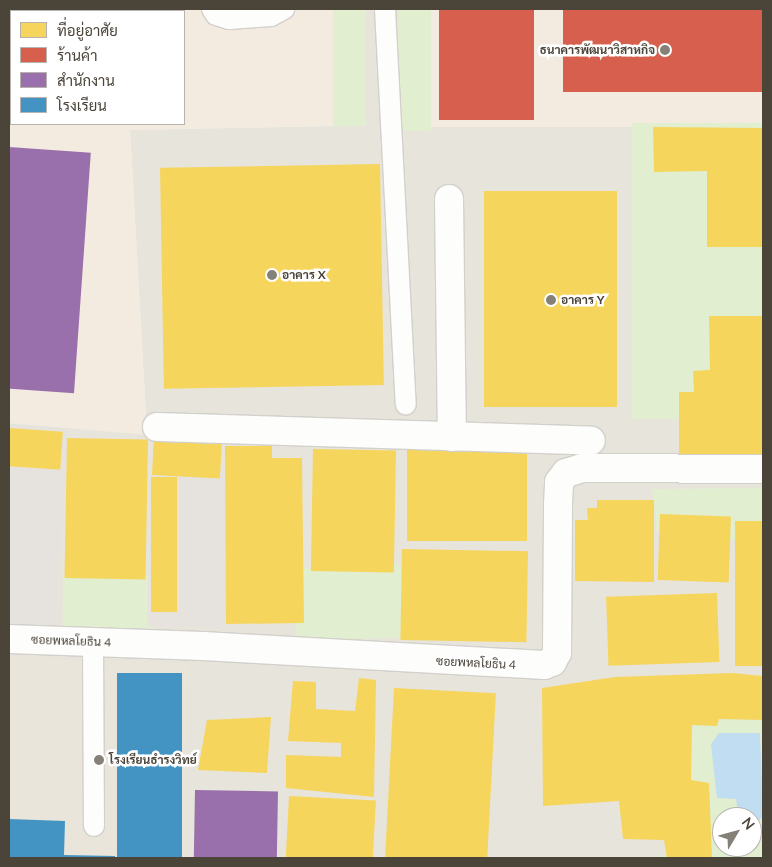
<!DOCTYPE html>
<meta charset="utf-8">
<style>
body{margin:0}
#map{position:relative;width:772px;height:867px;overflow:hidden;background:#f4f2ee;font-family:Lato,Sarabun,sans-serif}
div>[style]{position:absolute}
.residential>*{inset:0;background:#e7e4dc}
.commercial>*{inset:0;background:#f3ebdf;transform-origin:0 0}
.education>*{inset:0;background:#eae5da;transform-origin:0 0}
.green>*{inset:0;background:#e1eecf;transform-origin:0 0}
.parking>*{inset:0;background:#e6e3df;transform-origin:0 0}
.water>*{inset:0;background:#c0ddf1}
.homes>*{inset:0;background:#f6d55c;transform-origin:0 0}
.shops>*{inset:0;background:#d6604d;transform-origin:0 0}
.offices>*{inset:0;background:#9970ab;transform-origin:0 0}
.schools>*{inset:0;background:#4393c3;transform-origin:0 0}
.roads{filter:drop-shadow(1px 0 #d2d0cb) drop-shadow(-1px 0 #d2d0cb) drop-shadow(0 1px #d2d0cb) drop-shadow(0 -1px #d2d0cb)}
.lane>*{height:20px;margin:-10px;padding:0 10px;transform-origin:10px;border-radius:10px;background:#fdfdfc}
.street>*{height:28px;margin:-14px;padding:0 14px;transform-origin:14px;border-radius:14px;background:#fdfdfc}
.dots>*{width:14px;height:14px;translate:-50% -50%;box-sizing:border-box;border:2px solid #fff;border-radius:50%}
span{translate:-50% -50%;white-space:nowrap;text-align:center;line-height:1.15;-webkit-text-stroke:5px #fff;paint-order:stroke}
.poi-label{font-size:12px;color:#4b4439;font-weight:700}
.right{translate:-100% -50%;text-align:right}
.left{translate:0 -50%;text-align:left}
.street-label{font-size:12px;color:#4b4439}
.frame{position:absolute;inset:0;border:10px solid #4b4439;pointer-events:none}
.legend{position:absolute;left:10px;top:10px;width:175px;height:115px;box-sizing:border-box;background:#fff;border:1px solid #b7b4b0;margin:0;padding:6px 9px;list-style:none;font-size:15px;color:#4b4439}
.legend li{display:flex;align-items:center;gap:10px;height:25px}
.legend b{width:25px;border:1px solid #b7b4b0}
.north{position:absolute;left:712px;top:807px;width:50px;height:50px;box-sizing:border-box;background:#fff;border:1px solid #b7b4b0;border-radius:50%;rotate:53deg;font-size:14px;font-weight:700;line-height:20px;text-align:center;color:#4b4439}
.north::after{content:'';display:block;margin:auto;width:18px;height:22px;background:#868178;clip-path:polygon(50% 0,100% 100%,50% 72%,0 100%)}
</style>
<div id="map">
<div class="residential">
<div style="clip-path:polygon(evenodd,333px 9px,431px 9px,437px 127px,763px 123px,763px 858px,9px 858px,9px 423px,147px 434px,130px 130px,335px 126px,333px 9px,722px 817px,752px 817px,752px 847px,722px 847px,722px 817px)"></div>
</div>
<div class="commercial">
<div style="clip-path:polygon(evenodd,9px 9px,333px 9px,335px 126px,130px 130px,147px 435px,9px 423px,9px 9px,11px 11px,184px 11px,184px 124px,11px 124px,11px 11px)"></div>
<div style="left:431px;top:9px;width:332px;height:118px"></div>
</div>
<div class="education">
<div style="left:9px;top:657px;width:180px;height:201px;rotate:2deg"></div>
</div>
<div class="green">
<div style="left:333px;top:9px;width:33px;height:117px"></div>
<div style="left:398px;top:9px;width:33px;height:122px"></div>
<div style="left:763px;top:123px;width:296px;height:131px;rotate:90deg"></div>
<div style="clip-path:polygon(763px 488px,763px 543px,657px 532px,652px 489px)"></div>
<div style="left:414px;top:564px;width:73px;height:120px;rotate:88deg"></div>
<div style="left:151px;top:575px;width:53px;height:88px;rotate:90deg"></div>
<div style="clip-path:polygon(evenodd,686px 712px,763px 720px,763px 858px,646px 858px,689px 852px,686px 712px,722px 817px,752px 817px,752px 847px,722px 847px,722px 817px)"></div>
</div>
<div class="parking">
<div style="left:9px;top:424px;width:60px;height:205px;rotate:4deg"></div>
<div style="left:150px;top:469px;width:81px;height:157px;rotate:1deg"></div>
</div>
<div class="water">
<div style="clip-path:polygon(719px 733px,760px 733px,763px 817px,756px 822px,752px 822px,752px 817px,738px 814px,736px 799px,717px 798px,711px 744px)"></div>
</div>
<div class="homes">
<div style="clip-path:polygon(653px 127px,763px 128px,763px 247px,707px 247px,707px 171px,654px 172px)"></div>
<div style="left:380px;top:164px;width:221px;height:220px;rotate:89deg"></div>
<div style="left:484px;top:191px;width:133px;height:216px"></div>
<div style="clip-path:polygon(709px 316px,763px 316px,763px 455px,679px 455px,679px 392px,694px 392px,693px 371px,710px 370px)"></div>
<div style="left:9px;top:428px;width:54px;height:38px;rotate:4deg"></div>
<div style="left:154px;top:437px;width:68px;height:38px;rotate:3deg"></div>
<div style="left:67px;top:438px;width:81px;height:140px;rotate:1deg"></div>
<div style="clip-path:polygon(225px 446px,272px 446px,272px 458px,302px 458px,304px 623px,226px 624px)"></div>
<div style="left:313px;top:449px;width:83px;height:122px;rotate:1deg"></div>
<div style="left:407px;top:450px;width:120px;height:91px"></div>
<div style="left:151px;top:477px;width:26px;height:135px"></div>
<div style="clip-path:polygon(597px 500px,654px 500px,654px 582px,575px 581px,575px 520px,588px 520px,587px 508px,597px 508px)"></div>
<div style="left:660px;top:514px;width:71px;height:66px;rotate:2deg"></div>
<div style="left:735px;top:521px;width:28px;height:145px"></div>
<div style="left:402px;top:549px;width:126px;height:91px;rotate:1deg"></div>
<div style="left:717px;top:593px;width:69px;height:111px;rotate:88deg"></div>
<div style="clip-path:polygon(732px 673px,763px 676px,763px 720px,719px 719px,717px 726px,692px 725px,691px 780px,709px 783px,712px 858px,667px 858px,664px 840px,623px 839px,619px 801px,543px 806px,542px 688px,615px 677px)"></div>
<div style="clip-path:polygon(359px 678px,376px 680px,374px 797px,286px 788px,286px 755px,341px 757px,341px 743px,288px 741px,293px 681px,316px 682px,316px 709px,355px 711px)"></div>
<div style="left:394px;top:688px;width:102px;height:170px;rotate:3deg"></div>
<div style="clip-path:polygon(271px 717px,267px 773px,198px 770px,207px 720px)"></div>
<div style="left:289px;top:796px;width:87px;height:62px;rotate:3deg"></div>
</div>
<div class="shops">
<div style="left:89px;top:9px;width:78px;height:2px"></div>
<div style="left:439px;top:9px;width:95px;height:111px"></div>
<div style="left:563px;top:9px;width:200px;height:83px"></div>
</div>
<div class="offices">
<div style="left:9px;top:147px;width:82px;height:241px;rotate:4deg"></div>
<div style="left:195px;top:790px;width:83px;height:68px;rotate:1deg"></div>
</div>
<div class="schools">
<div style="left:117px;top:673px;width:65px;height:185px"></div>
<div style="clip-path:polygon(9px 819px,65px 821px,64px 855px,115px 856px,115px 858px,9px 858px)"></div>
</div>
<div class="roads">
<div class="lane">
<div style="left:212px;top:9px;width:7px;rotate:56deg"></div>
<div style="left:216px;top:15px;width:14px;rotate:17deg"></div>
<div style="left:229px;top:19px;width:42px;rotate:-4.1deg"></div>
<div style="left:271px;top:16px;width:15px;rotate:-28deg"></div>
<div style="left:385px;top:9px;width:396px;rotate:87deg"></div>
<div style="left:93px;top:641px;width:185px;rotate:89.7deg"></div>
</div>
<div class="street">
<div style="left:449px;top:199px;width:238px;rotate:89.3deg"></div>
<div style="left:157px;top:427px;width:434px;rotate:1.8deg"></div>
<div style="left:9px;top:639px;width:194px;rotate:2.1deg"></div>
<div style="left:203px;top:646px;width:342px;rotate:3.2deg"></div>
<div style="left:544px;top:665px;width:9px;rotate:-21deg"></div>
<div style="left:552px;top:662px;width:10px;rotate:-61deg"></div>
<div style="left:557px;top:653px;width:149px;rotate:-89.6deg"></div>
<div style="left:558px;top:504px;width:22px;rotate:-87deg"></div>
<div style="left:559px;top:482px;width:11px;rotate:-52deg"></div>
<div style="left:566px;top:473px;width:17px;rotate:-17deg"></div>
<div style="left:582px;top:468px;width:181px;rotate:0.3deg"></div>
</div>
</div>
<div class="dots">
<div style="left:665px;top:50px;background:#868178"></div>
<div style="left:272px;top:275px;background:#868178"></div>
<div style="left:551px;top:300px;background:#868178"></div>
<div style="left:99px;top:760px;background:#868178"></div>
</div>
<div class="poi-label">
<span class="right" style="left:655px;top:50px">ธนาคารพัฒนาวิสาหกิจ</span>
<span class="left" style="left:282px;top:275px">อาคาร X</span>
<span class="left" style="left:561px;top:300px">อาคาร Y</span>
<span class="left" style="left:109px;top:760px">โรงเรียนธำรงวิทย์</span>
</div>
<div class="street-label">
<span style="left:71px;top:641px;rotate:2deg">ซอยพหลโยธิน 4</span>
<span style="left:476px;top:663px;rotate:3deg">ซอยพหลโยธิน 4</span>
</div>
<div class="frame"></div>
<ul class="legend">
<li><b style="height:14px;background:#f6d55c"></b>ที่อยู่อาศัย</li>
<li><b style="height:14px;background:#d6604d"></b>ร้านค้า</li>
<li><b style="height:14px;background:#9970ab"></b>สำนักงาน</li>
<li><b style="height:14px;background:#4393c3"></b>โรงเรียน</li>
</ul>
<div class="north">N</div>
</div>
